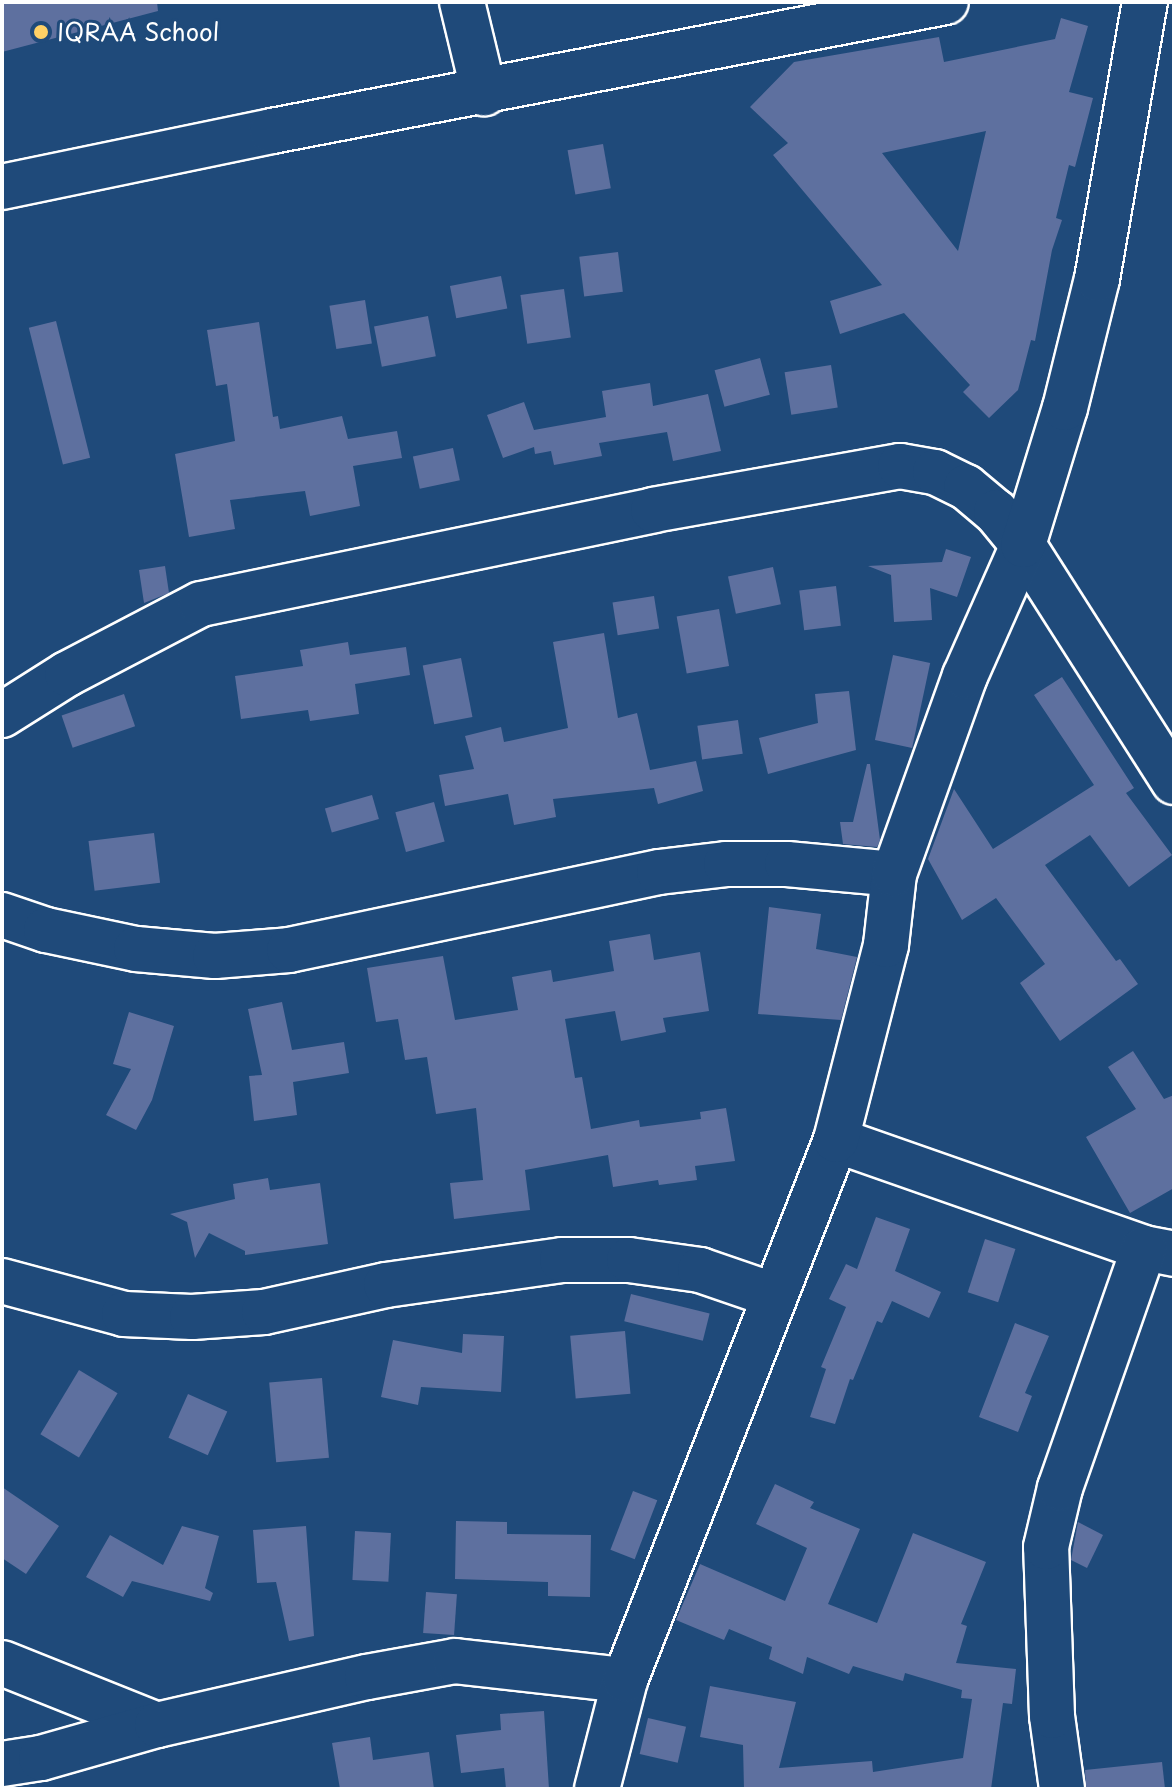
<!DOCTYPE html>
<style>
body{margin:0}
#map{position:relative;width:1176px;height:1791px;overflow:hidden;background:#1f4a7a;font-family:"Playpen Sans",sans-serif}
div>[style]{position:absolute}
.building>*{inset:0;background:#5e709f;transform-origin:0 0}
.roads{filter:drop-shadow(2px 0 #fff) drop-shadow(-2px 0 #fff) drop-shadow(0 2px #fff) drop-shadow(0 -2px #fff)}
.minor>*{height:44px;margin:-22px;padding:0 22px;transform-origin:22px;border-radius:22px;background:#1f4a7a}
.dots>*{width:22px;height:22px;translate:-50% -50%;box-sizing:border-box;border:4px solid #1f4a7a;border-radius:50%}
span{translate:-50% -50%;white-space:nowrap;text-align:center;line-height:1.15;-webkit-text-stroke:6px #1f4a7a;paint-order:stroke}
.poi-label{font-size:24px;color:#fff}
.left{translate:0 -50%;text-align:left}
.frame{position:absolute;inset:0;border:4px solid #fff;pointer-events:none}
</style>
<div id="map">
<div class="building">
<div style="clip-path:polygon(2px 2px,157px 2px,158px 11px,2px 52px)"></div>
<div style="clip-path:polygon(evenodd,1061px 18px,1088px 26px,1069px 92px,1093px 98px,1075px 167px,1069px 165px,1056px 218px,1062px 220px,1052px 250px,1035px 341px,1031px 340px,1018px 390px,989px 418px,963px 392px,970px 385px,904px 313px,840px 334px,830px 301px,882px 285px,773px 155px,788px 143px,750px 107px,794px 62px,939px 37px,944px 62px,1055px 39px,1061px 18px,986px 131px,958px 251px,882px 153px,986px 131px)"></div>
<div style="left:603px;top:144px;width:45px;height:36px;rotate:80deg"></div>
<div style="left:618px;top:252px;width:40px;height:39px;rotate:83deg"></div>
<div style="left:501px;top:276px;width:33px;height:52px;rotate:79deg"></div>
<div style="left:564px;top:289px;width:49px;height:44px;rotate:82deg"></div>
<div style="left:365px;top:300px;width:44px;height:36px;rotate:81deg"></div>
<div style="left:428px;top:316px;width:41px;height:55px;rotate:79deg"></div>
<div style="left:56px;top:321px;width:141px;height:28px;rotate:76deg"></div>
<div style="clip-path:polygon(259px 322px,273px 417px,278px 416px,280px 429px,342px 416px,348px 439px,397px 431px,402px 458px,353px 466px,360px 506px,310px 516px,305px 491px,230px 500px,235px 529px,189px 537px,175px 454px,235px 441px,227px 384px,216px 386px,207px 330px)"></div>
<div style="left:760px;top:358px;width:38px;height:47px;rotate:75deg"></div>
<div style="left:831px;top:365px;width:43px;height:47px;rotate:81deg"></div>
<div style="clip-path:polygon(650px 383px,653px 406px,708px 394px,721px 451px,673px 461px,667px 432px,599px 443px,602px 456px,554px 465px,551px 451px,535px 454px,534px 447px,503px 458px,487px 415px,524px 402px,534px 430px,606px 417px,602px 391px)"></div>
<div style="left:453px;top:448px;width:33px;height:41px;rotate:78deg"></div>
<div style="clip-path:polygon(946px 549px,971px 557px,957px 597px,930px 588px,932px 620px,894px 622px,891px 575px,868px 566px,942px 562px)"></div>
<div style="clip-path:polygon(165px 566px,169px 593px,144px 603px,139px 570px)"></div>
<div style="left:773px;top:567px;width:38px;height:46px;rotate:78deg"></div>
<div style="left:836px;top:586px;width:40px;height:37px;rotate:83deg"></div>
<div style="left:654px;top:596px;width:33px;height:42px;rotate:81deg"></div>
<div style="left:719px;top:609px;width:58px;height:43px;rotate:80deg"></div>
<div style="clip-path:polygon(604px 633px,618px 718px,637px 713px,650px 770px,696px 761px,703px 791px,658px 804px,654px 788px,553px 799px,556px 817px,514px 825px,508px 794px,445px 806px,439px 775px,474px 769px,465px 736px,501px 727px,504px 742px,568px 728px,553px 642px)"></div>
<div style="clip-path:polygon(348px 642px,350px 655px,406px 647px,410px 675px,355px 684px,359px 714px,310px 721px,308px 710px,241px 719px,235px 676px,303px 666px,300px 650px)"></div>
<div style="left:893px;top:655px;width:38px;height:87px;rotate:12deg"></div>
<div style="left:461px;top:658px;width:60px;height:39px;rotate:79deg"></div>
<div style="clip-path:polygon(1062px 677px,1134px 788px,1126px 793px,1172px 855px,1129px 887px,1090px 835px,1045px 865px,1116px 961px,1120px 959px,1138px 984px,1060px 1041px,1020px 983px,1045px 964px,996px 898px,962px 920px,928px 859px,954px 789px,993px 849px,1094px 785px,1034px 695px)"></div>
<div style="clip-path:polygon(849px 691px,856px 750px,768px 774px,759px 738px,818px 723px,815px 694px)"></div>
<div style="left:124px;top:694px;width:34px;height:66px;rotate:71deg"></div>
<div style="left:738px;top:720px;width:34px;height:41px;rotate:82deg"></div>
<div style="clip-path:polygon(867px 764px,870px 764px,880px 840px,877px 847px,843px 844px,840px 822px,853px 822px)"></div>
<div style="left:372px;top:795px;width:25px;height:49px;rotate:74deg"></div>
<div style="left:434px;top:802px;width:41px;height:40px;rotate:75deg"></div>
<div style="left:154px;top:833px;width:50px;height:66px;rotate:83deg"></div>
<div style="clip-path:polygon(769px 907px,821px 914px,816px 949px,857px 957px,841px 1020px,758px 1014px)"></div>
<div style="clip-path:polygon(650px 934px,654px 960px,700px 952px,709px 1011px,663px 1018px,666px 1032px,621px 1041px,615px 1011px,565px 1019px,575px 1078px,582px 1077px,591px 1129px,639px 1120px,640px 1127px,701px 1119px,700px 1112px,726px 1108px,735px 1161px,695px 1166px,697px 1180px,659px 1185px,658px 1180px,613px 1187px,608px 1155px,525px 1170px,530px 1210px,454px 1219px,450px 1183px,483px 1180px,476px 1108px,436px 1114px,427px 1057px,405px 1060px,398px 1019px,376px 1022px,367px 968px,443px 956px,455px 1020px,518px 1010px,512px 977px,551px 970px,553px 982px,614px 971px,609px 941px)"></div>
<div style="clip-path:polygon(282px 1002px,292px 1050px,344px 1042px,349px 1073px,293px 1082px,297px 1115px,254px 1121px,249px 1076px,262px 1075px,248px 1009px)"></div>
<div style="clip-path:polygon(129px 1012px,174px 1026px,152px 1100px,136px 1130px,106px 1115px,131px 1069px,113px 1064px)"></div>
<div style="clip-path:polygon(1133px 1051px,1164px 1099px,1174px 1095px,1174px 1188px,1130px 1213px,1086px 1137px,1136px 1109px,1108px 1067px)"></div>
<div style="clip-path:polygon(268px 1178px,270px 1190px,320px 1183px,328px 1244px,245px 1255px,245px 1251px,209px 1233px,195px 1258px,187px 1222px,170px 1214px,235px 1199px,233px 1184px)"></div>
<div style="clip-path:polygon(876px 1217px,910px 1229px,895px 1271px,941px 1292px,929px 1318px,892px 1301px,882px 1323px,877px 1321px,853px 1380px,850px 1379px,835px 1424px,810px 1417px,826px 1369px,821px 1367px,846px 1307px,829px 1299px,846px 1264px,857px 1269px)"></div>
<div style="left:985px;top:1239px;width:32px;height:56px;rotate:18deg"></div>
<div style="left:631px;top:1294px;width:81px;height:28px;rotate:14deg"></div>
<div style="clip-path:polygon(1015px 1323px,1049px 1336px,1025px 1393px,1032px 1396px,1018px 1432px,979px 1417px)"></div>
<div style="left:625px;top:1331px;width:63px;height:55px;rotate:85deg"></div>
<div style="clip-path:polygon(463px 1334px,504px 1336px,501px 1392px,421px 1387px,418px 1405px,381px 1397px,393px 1340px,462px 1353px)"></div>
<div style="left:79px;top:1370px;width:45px;height:75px;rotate:31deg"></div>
<div style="left:322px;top:1378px;width:80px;height:53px;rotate:85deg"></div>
<div style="left:188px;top:1394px;width:43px;height:48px;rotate:24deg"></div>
<div style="clip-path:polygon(775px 1484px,814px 1502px,810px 1508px,860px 1529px,828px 1604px,877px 1623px,913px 1533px,986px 1562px,961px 1624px,967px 1626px,956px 1663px,1016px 1669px,1012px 1704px,1003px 1703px,991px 1789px,744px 1789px,743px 1745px,700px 1737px,710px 1686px,796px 1702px,779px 1768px,872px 1761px,873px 1772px,963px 1758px,972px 1699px,961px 1698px,962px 1690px,905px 1673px,903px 1681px,853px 1666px,849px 1674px,807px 1657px,803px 1674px,769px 1659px,772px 1647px,729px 1629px,724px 1640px,676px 1620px,700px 1564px,785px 1601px,807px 1548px,756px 1524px)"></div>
<div style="clip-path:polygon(2px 1487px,59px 1526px,26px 1574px,2px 1558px)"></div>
<div style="left:633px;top:1491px;width:26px;height:63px;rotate:21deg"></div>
<div style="clip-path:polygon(456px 1521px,507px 1522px,507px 1534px,591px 1535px,590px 1597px,548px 1596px,548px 1582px,455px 1579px)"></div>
<div style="clip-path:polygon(1078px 1522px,1103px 1535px,1087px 1568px,1071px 1560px)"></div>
<div style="clip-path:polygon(182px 1526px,219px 1536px,205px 1588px,213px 1593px,210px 1601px,132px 1581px,123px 1597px,86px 1577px,110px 1535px,163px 1565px)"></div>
<div style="clip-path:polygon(306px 1526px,314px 1636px,289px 1641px,276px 1582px,257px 1583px,253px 1530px)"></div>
<div style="left:355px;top:1531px;width:36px;height:49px;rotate:3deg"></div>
<div style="left:426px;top:1592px;width:31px;height:41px;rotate:4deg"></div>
<div style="clip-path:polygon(544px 1711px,549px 1789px,506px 1789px,504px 1768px,461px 1773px,456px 1735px,501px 1730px,500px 1714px)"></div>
<div style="left:648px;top:1718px;width:39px;height:37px;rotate:13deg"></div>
<div style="clip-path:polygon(370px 1737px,373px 1760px,429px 1752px,434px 1789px,340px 1789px,332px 1743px)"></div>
<div style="clip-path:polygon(1162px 1762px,1165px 1789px,1086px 1789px,1085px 1770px)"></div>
</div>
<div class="roads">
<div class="minor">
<div style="left:462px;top:2px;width:94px;rotate:76.4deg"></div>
<div style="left:2px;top:187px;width:276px;rotate:-11.7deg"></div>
<div style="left:272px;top:131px;width:686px;rotate:-10.84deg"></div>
<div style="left:2px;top:715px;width:77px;rotate:-32.2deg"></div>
<div style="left:67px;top:674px;width:151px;rotate:-27.6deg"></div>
<div style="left:201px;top:604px;width:462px;rotate:-11.7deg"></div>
<div style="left:653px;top:510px;width:251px;rotate:-10.1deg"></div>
<div style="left:900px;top:466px;width:36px;rotate:10deg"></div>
<div style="left:935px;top:472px;width:34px;rotate:26deg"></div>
<div style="left:966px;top:487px;width:39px;rotate:40deg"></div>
<div style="left:996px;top:512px;width:43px;rotate:50.7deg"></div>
<div style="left:1023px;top:545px;width:281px;rotate:57.5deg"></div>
<div style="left:2px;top:915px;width:46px;rotate:18.8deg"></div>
<div style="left:46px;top:930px;width:92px;rotate:11.9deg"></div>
<div style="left:136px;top:949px;width:79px;rotate:5.1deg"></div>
<div style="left:215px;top:956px;width:74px;rotate:-4.6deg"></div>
<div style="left:289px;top:950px;width:378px;rotate:-11.9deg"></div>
<div style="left:659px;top:872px;width:67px;rotate:-6.8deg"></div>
<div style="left:726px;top:864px;width:61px"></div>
<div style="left:787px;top:864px;width:107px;rotate:5.3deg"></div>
<div style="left:836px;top:1140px;width:326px;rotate:19.3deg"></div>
<div style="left:1144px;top:1248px;width:31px;rotate:11deg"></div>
<div style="left:2px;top:1281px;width:126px;rotate:15.1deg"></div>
<div style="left:124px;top:1314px;width:68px;rotate:2.5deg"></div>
<div style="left:192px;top:1317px;width:72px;rotate:-4deg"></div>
<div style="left:264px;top:1312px;width:125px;rotate:-12.5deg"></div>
<div style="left:386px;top:1285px;width:178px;rotate:-8.1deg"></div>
<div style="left:562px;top:1260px;width:67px"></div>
<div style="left:629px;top:1260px;width:72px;rotate:8deg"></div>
<div style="left:700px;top:1270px;width:77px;rotate:18.9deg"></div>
<div style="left:2px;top:1663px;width:167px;rotate:21.8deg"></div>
<div style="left:2px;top:1764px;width:39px;rotate:-9deg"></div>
<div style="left:41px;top:1758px;width:121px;rotate:-15.9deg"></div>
<div style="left:157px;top:1725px;width:215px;rotate:-12.9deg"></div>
<div style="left:367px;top:1677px;width:89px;rotate:-10.3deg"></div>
<div style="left:455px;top:1661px;width:171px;rotate:6.4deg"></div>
<div style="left:597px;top:1789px;width:113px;rotate:-75.6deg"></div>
<div style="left:625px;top:1680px;width:580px;rotate:-68.66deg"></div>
<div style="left:836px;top:1140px;width:201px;rotate:-75.6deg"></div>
<div style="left:886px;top:945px;width:71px;rotate:-83.6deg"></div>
<div style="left:894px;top:874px;width:210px;rotate:-70.3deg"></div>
<div style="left:965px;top:676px;width:143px;rotate:-66.1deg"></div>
<div style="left:1023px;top:545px;width:143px;rotate:-73deg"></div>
<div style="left:1065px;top:408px;width:133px;rotate:-76.1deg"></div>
<div style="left:1097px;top:279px;width:281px;rotate:-80.2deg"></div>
<div style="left:1062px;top:1789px;width:74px;rotate:-97.8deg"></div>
<div style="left:1052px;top:1716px;width:169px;rotate:-92deg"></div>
<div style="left:1046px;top:1547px;width:61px;rotate:-76.7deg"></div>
<div style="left:1060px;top:1488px;width:254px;rotate:-70.7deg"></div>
</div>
</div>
<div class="dots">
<div style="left:41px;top:32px;background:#ffd166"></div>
</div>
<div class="poi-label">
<span class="left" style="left:57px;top:32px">IQRAA School</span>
</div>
<div class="frame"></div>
</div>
